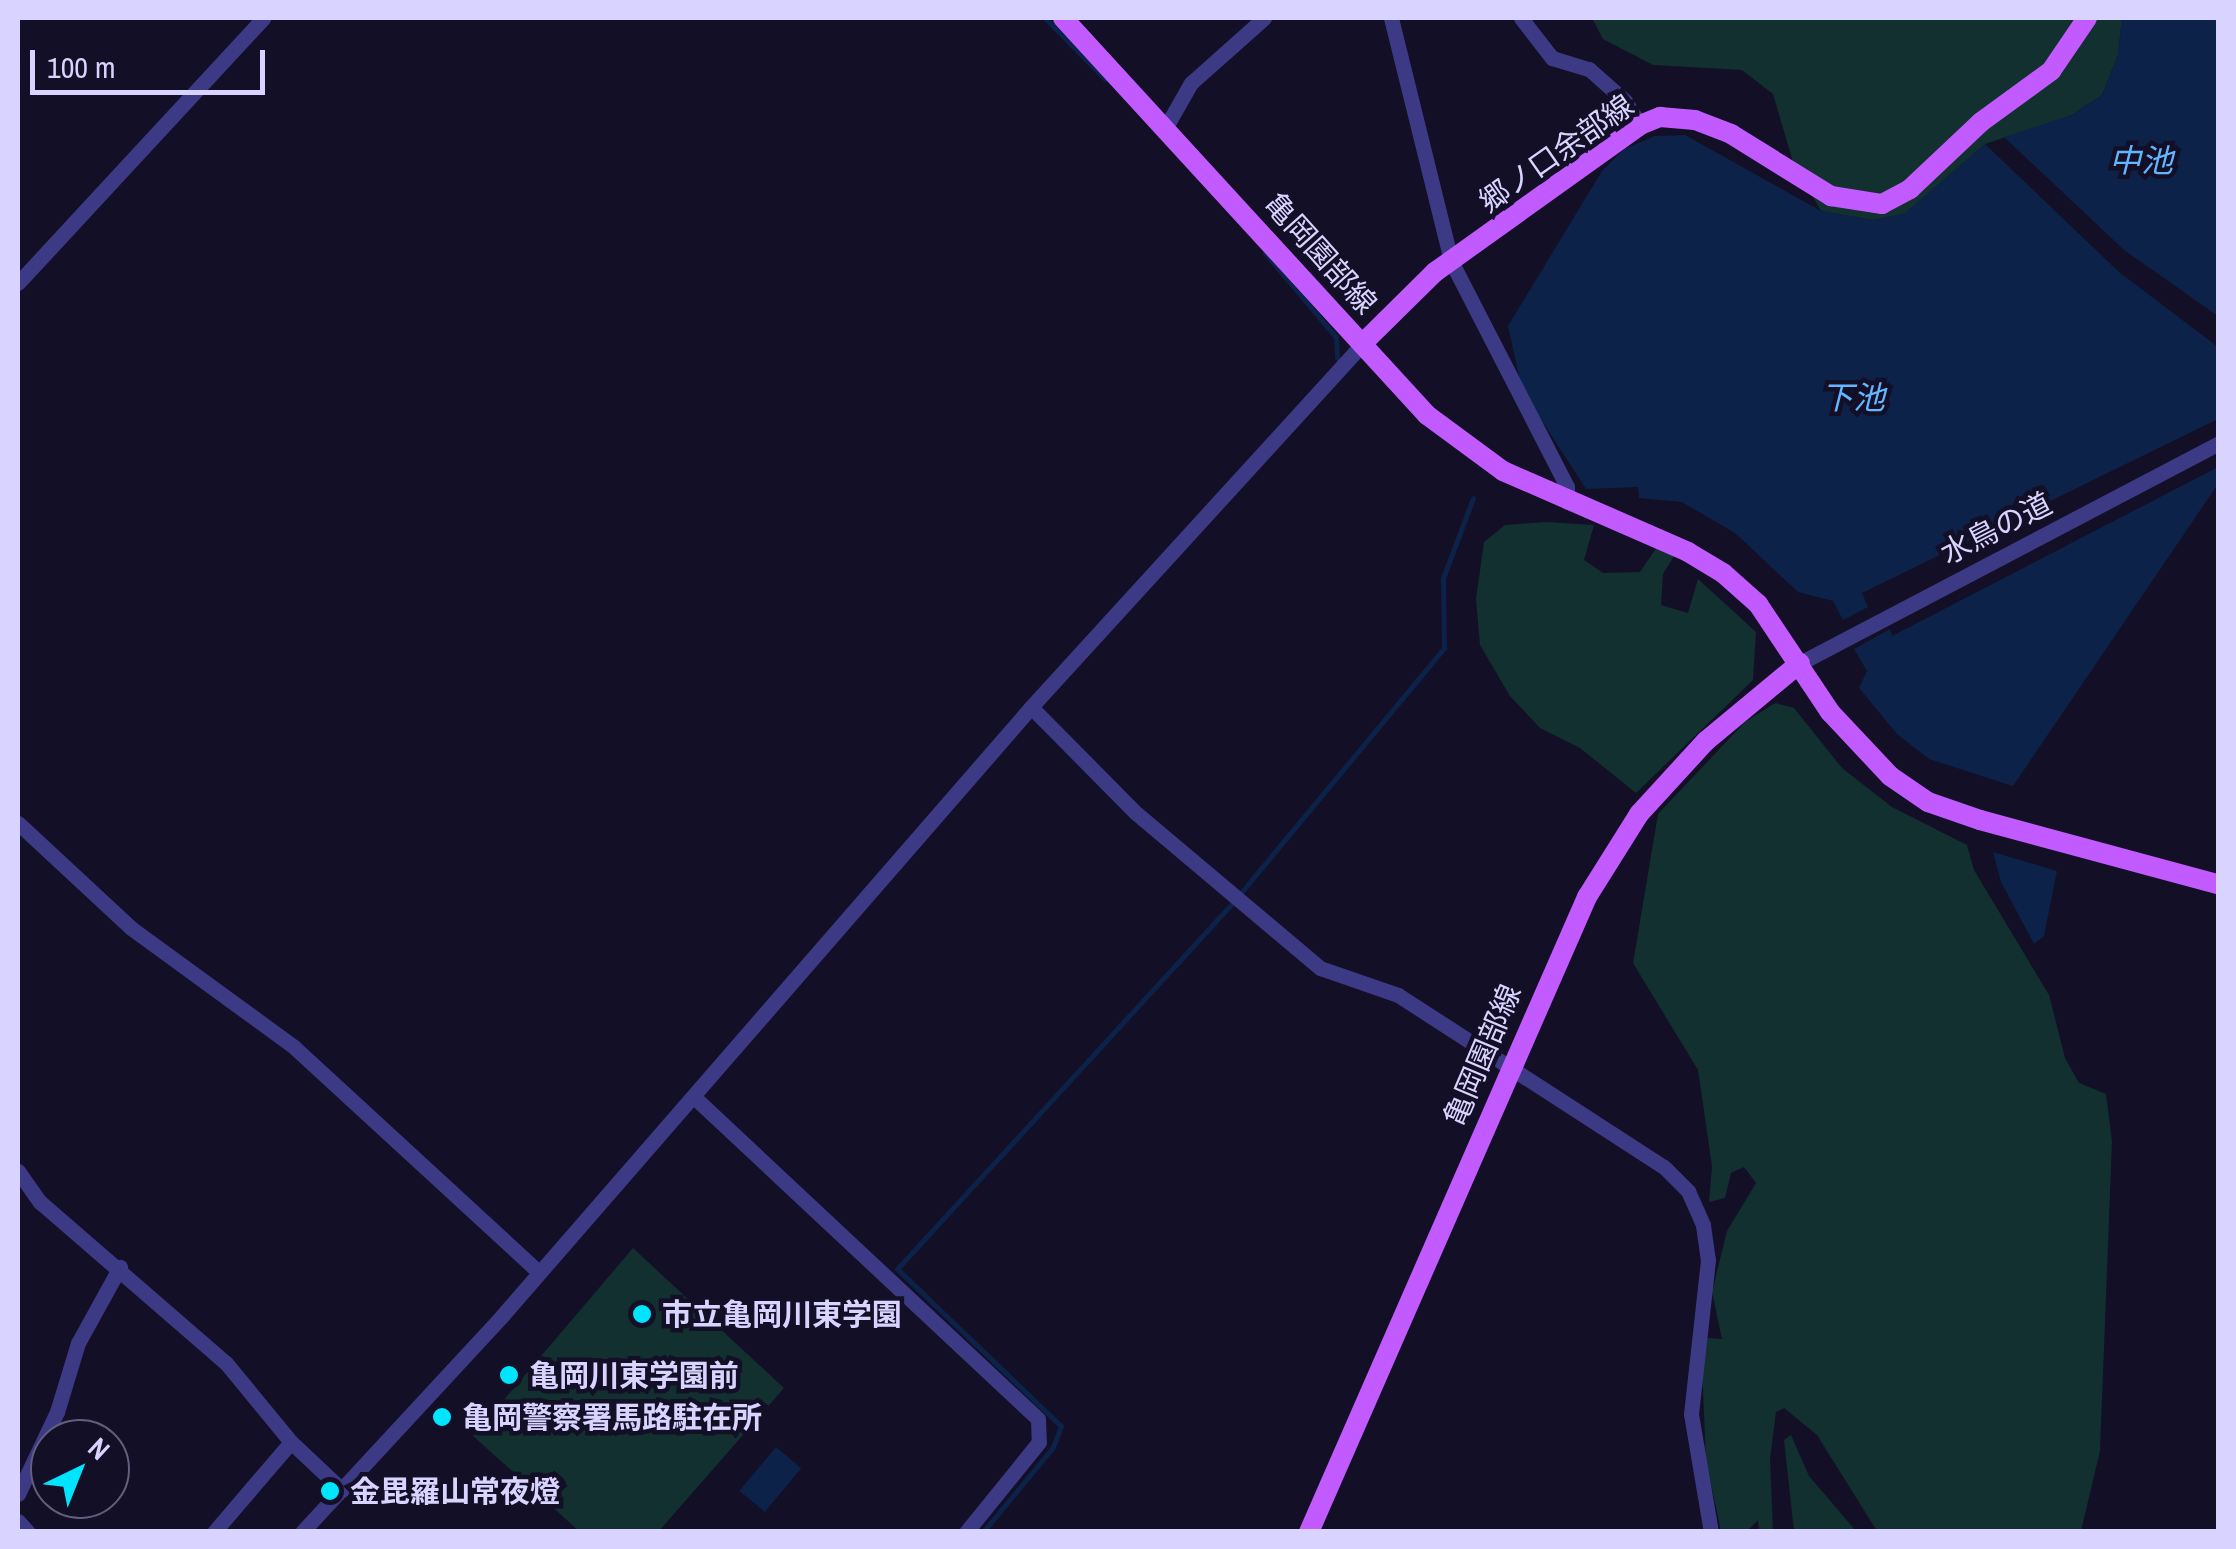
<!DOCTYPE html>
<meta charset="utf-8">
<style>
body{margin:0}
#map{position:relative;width:2236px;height:1549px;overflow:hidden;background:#130f26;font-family:"Archivo Narrow","Noto Sans JP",sans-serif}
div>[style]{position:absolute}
.green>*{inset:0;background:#12302f}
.water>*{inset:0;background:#0c2248;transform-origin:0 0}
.stream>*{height:5px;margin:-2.5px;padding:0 2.5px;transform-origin:2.5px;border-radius:2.5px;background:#0c2248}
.minor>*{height:15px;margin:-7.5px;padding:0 7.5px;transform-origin:7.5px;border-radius:7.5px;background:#3d3a85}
.major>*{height:20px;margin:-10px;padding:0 10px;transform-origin:10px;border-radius:10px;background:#c25bff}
.dots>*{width:28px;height:28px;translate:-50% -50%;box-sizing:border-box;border:5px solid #130f26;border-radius:50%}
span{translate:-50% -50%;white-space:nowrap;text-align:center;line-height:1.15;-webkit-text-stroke:9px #130f26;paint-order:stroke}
.street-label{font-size:30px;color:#d9d4ff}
.poi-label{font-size:30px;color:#d9d4ff;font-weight:700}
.left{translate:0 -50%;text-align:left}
.water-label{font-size:32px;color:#62b6ff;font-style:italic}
.frame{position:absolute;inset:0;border:20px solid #d9d4ff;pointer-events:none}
.north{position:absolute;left:30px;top:1419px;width:100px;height:100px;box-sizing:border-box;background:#130f26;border:2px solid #625e7d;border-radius:50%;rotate:43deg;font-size:28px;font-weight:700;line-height:40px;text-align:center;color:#d9d4ff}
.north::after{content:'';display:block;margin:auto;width:35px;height:45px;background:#00e5ff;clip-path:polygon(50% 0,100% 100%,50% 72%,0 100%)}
.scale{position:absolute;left:30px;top:50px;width:235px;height:45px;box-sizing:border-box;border:5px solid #d9d4ff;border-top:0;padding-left:12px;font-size:30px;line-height:35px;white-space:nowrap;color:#d9d4ff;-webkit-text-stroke:8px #130f26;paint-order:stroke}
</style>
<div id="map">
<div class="green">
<div style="clip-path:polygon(1592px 18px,2122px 18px,2118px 55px,2102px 95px,2072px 115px,1985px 144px,1905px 214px,1873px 220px,1821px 211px,1793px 162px,1773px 94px,1742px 70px,1653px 65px,1603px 39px)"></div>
<div style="clip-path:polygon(1546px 522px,1594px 525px,1584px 560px,1603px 573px,1640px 572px,1657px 547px,1674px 556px,1663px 574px,1661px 605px,1688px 613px,1698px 579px,1756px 632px,1753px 680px,1636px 793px,1580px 748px,1540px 728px,1510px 696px,1480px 645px,1476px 599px,1484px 542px,1505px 525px)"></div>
<div style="clip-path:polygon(1775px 703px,1794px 708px,1842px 768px,1892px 807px,1967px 845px,1974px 870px,2049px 995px,2065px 1058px,2079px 1083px,2106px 1094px,2112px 1141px,2100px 1451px,2081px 1531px,1877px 1531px,1817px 1435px,1784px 1408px,1776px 1412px,1770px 1459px,1773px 1531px,1759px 1531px,1758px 1520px,1747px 1531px,1721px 1531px,1706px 1460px,1702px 1368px,1707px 1338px,1722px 1339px,1712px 1292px,1727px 1231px,1756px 1183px,1744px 1167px,1731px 1173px,1725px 1198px,1709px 1202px,1712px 1166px,1698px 1070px,1633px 963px,1658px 814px,1745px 722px)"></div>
<div style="clip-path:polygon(633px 1248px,784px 1388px,659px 1531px,579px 1531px,473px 1436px)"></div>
<div style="clip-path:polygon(1791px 1435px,1809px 1476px,1856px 1531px,1794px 1531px,1784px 1440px)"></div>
</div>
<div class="water">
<div style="clip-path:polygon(2122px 18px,2218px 18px,2218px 316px,2124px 250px,2004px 137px,2072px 115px,2102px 95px,2118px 55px)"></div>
<div style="clip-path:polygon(1685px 135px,1821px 211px,1873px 220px,1905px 213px,1985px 144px,2119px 272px,2218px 347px,2218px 419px,1862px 593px,1868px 607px,1843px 620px,1833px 601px,1798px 592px,1735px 533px,1682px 502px,1639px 498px,1638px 487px,1586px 489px,1522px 390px,1508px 326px,1602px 171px,1624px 149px,1655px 136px)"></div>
<div style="clip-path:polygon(2218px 467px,2218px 484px,2013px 786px,1929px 759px,1897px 734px,1859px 688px,1867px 671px,1854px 649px,1890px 629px,1892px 636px)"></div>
<div style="clip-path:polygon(1993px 852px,2057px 871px,2044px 936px,2034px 944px,2001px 882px)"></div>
<div style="left:776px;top:1447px;width:33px;height:57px;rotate:40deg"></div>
</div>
<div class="stream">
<div style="left:1045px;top:18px;width:86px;rotate:45.5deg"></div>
<div style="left:1265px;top:253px;width:110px;rotate:49.8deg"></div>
<div style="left:1336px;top:337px;width:21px;rotate:87deg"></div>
<div style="left:983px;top:1532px;width:110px;rotate:-50.5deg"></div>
<div style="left:1053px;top:1447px;width:22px;rotate:-69deg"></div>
<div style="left:1061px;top:1426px;width:227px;rotate:-136.2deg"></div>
<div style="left:897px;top:1269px;width:491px;rotate:-47.5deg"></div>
<div style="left:1229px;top:907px;width:337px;rotate:-50.3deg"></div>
<div style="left:1444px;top:648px;width:70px;rotate:-90.8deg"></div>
<div style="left:1443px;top:578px;width:85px;rotate:-69.4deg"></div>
</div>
<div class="minor">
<div style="left:1391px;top:18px;width:250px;rotate:76.1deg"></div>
<div style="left:1451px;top:261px;width:254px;rotate:62.8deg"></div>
<div style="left:1567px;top:487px;width:15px;rotate:90deg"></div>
<div style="left:1521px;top:18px;width:51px;rotate:52.2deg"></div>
<div style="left:1552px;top:58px;width:39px;rotate:17deg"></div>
<div style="left:1589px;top:69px;width:48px;rotate:41.6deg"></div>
<div style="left:1625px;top:101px;width:28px;rotate:58deg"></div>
<div style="left:1167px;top:125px;width:48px;rotate:-60.3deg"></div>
<div style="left:1191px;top:83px;width:98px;rotate:-41.7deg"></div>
<div style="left:18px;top:283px;width:361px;rotate:-47.2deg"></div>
<div style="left:1800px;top:663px;width:472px;rotate:-27.7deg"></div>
<div style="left:1031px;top:707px;width:149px;rotate:45.3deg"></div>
<div style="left:1136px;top:813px;width:241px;rotate:40.1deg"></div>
<div style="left:1320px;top:968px;width:83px;rotate:19.1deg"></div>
<div style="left:1398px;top:995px;width:317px;rotate:32.9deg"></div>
<div style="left:1664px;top:1167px;width:34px;rotate:45deg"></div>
<div style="left:1688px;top:1191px;width:37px;rotate:66deg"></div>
<div style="left:1703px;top:1225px;width:35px;rotate:82deg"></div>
<div style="left:1708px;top:1260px;width:155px;rotate:96.3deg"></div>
<div style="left:1691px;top:1414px;width:120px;rotate:80.4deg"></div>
<div style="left:18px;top:823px;width:154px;rotate:42.9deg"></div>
<div style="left:131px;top:928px;width:202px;rotate:36.1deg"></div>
<div style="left:294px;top:1047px;width:333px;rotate:42.6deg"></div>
<div style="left:694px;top:1097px;width:471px;rotate:43.1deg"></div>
<div style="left:1038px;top:1419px;width:23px;rotate:88deg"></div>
<div style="left:1039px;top:1442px;width:116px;rotate:129deg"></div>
<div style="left:18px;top:1171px;width:38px;rotate:55deg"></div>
<div style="left:40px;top:1202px;width:246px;rotate:40.9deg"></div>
<div style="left:226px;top:1363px;width:102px;rotate:50.6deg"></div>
<div style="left:291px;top:1442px;width:70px;rotate:43.3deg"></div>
<div style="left:18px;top:1494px;width:91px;rotate:-64.6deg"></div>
<div style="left:57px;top:1412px;width:72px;rotate:-73.1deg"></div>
<div style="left:78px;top:1343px;width:87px;rotate:-61.1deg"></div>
<div style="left:18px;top:1521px;width:15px;rotate:48deg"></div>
<div style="left:214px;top:1532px;width:118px;rotate:-49.5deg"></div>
<div style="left:302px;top:1532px;width:293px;rotate:-47.2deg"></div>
<div style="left:501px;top:1317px;width:808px;rotate:-49.01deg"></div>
<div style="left:1031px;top:707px;width:491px;rotate:-47.6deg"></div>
</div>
<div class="major">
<div style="left:1063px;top:18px;width:539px;rotate:47.48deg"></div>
<div style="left:1427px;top:415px;width:94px;rotate:36.4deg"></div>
<div style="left:1503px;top:471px;width:202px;rotate:23.6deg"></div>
<div style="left:1688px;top:552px;width:41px;rotate:31deg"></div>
<div style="left:1723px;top:573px;width:47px;rotate:41.5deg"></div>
<div style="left:1758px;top:604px;width:130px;rotate:56.3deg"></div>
<div style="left:1830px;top:712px;width:88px;rotate:46.8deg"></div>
<div style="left:1890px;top:776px;width:46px;rotate:34.4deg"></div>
<div style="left:1928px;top:802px;width:55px;rotate:19.1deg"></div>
<div style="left:1980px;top:820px;width:246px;rotate:15.1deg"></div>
<div style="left:1362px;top:344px;width:103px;rotate:-44.6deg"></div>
<div style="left:1435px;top:272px;width:252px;rotate:-35.6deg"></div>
<div style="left:1640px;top:125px;width:22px;rotate:-22deg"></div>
<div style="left:1660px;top:117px;width:35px;rotate:5deg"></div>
<div style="left:1695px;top:120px;width:39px;rotate:21deg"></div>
<div style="left:1731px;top:134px;width:118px;rotate:31.8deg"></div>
<div style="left:1831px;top:196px;width:52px;rotate:8.9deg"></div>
<div style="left:1882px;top:204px;width:32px;rotate:-28deg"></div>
<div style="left:1910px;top:189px;width:98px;rotate:-43.3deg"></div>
<div style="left:1981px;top:122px;width:87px;rotate:-36.1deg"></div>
<div style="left:2051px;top:71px;width:64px;rotate:-55.8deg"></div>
<div style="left:1309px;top:1532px;width:693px;rotate:-66.36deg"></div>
<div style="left:1587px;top:897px;width:98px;rotate:-57.9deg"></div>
<div style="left:1639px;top:814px;width:99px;rotate:-47.5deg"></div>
<div style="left:1706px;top:741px;width:122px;rotate:-39.7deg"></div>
</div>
<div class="dots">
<div style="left:642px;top:1314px;background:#00e5ff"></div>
<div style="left:509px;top:1375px;background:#00e5ff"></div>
<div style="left:442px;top:1417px;background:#00e5ff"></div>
<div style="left:330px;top:1491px;background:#00e5ff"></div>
</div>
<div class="street-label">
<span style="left:1556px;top:153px;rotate:-35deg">郷ノ口余部線</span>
<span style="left:1321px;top:253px;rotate:48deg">亀岡園部線</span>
<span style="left:1996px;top:528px;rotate:-27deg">水鳥の道</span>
<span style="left:1482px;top:1055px;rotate:-67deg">亀岡園部線</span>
</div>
<div class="poi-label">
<span class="left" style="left:662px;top:1314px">市立亀岡川東学園</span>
<span class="left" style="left:529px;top:1375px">亀岡川東学園前</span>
<span class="left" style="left:462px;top:1417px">亀岡警察署馬路駐在所</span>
<span class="left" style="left:350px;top:1491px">金毘羅山常夜燈</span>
</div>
<div class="water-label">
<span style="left:2141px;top:161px">中池</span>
<span style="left:1853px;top:398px">下池</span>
</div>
<div class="frame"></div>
<div class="north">N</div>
<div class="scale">100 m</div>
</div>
